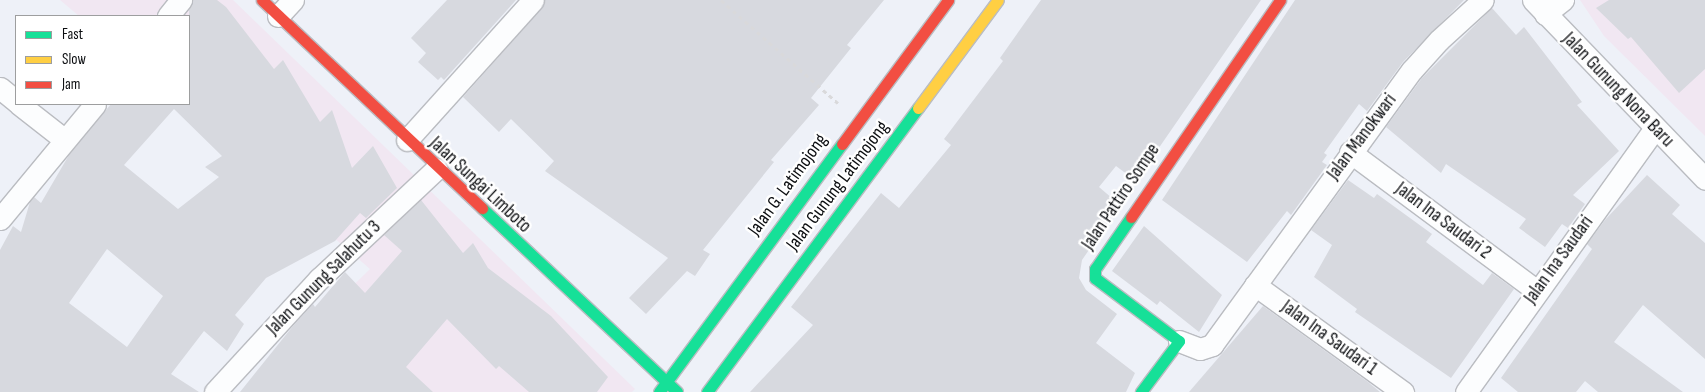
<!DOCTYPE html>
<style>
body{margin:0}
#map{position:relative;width:1705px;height:392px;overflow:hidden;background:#eef1f8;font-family:"Sofia Sans Condensed",sans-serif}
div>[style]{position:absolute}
.commercial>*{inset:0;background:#f1e7f2}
.building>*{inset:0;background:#d7d9df}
.path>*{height:3px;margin-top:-1.5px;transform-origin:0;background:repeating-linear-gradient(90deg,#d9d9db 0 4px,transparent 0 8px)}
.roads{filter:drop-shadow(1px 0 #babcc1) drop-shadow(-1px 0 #babcc1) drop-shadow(0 1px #babcc1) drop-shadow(0 -1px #babcc1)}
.street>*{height:21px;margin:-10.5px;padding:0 10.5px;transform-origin:10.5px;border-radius:10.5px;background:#fcfdfe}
.fast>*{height:11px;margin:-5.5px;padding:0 5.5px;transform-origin:5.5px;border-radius:5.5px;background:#16e098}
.slow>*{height:11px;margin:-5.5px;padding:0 5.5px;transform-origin:5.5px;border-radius:5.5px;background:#ffcf43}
.jam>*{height:11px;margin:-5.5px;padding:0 5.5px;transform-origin:5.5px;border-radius:5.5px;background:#f24e42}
span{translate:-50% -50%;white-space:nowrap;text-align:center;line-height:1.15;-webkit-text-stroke:5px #fff;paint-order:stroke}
.street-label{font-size:19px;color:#0b0d10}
.legend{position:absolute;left:15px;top:15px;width:175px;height:90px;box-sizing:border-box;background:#fff;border:1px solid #9d9e9f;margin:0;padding:6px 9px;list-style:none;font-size:15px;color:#0b0d10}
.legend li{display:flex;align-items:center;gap:10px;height:25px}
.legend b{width:25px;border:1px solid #9d9e9f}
</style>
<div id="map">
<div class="commercial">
<div style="clip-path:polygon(60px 0,233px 0,635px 389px,632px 392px,244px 392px,370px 269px,180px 104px,189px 104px,189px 16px,79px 16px)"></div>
<div style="clip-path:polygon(1580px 0,1705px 0,1705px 136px,1604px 36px)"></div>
</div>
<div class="building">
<div style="clip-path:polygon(evenodd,193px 0,217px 0,226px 7px,274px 69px,283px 60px,320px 122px,332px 110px,352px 168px,373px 146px,397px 188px,366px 218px,360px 213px,335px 241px,266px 278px,235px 315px,244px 324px,227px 351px,204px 331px,171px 374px,199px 392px,0 392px,0 250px,13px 226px,21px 232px,30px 202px,34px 197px,41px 203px,69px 155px,111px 104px,189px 104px,189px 10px,193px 0,174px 109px,222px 156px,205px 167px,219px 177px,178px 209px,124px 165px,174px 109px,193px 0,107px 249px,163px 296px,127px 347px,69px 303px,107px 249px)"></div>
<div style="clip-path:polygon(447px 0,516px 0,444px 80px,441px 77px,438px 80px,418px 62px,426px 53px,411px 38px)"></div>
<div style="clip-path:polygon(545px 0,884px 0,847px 45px,851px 48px,811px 98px,819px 105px,771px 160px,774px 162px,703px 250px,710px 254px,695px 276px,687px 271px,646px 314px,629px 298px,668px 258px,545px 171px,554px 161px,511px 119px,499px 132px,463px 97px,542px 8px)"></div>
<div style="clip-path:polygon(1041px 0,1261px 0,1136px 181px,1116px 166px,1099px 187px,1120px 205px,1082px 260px,1079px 278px,1086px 290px,1117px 314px,1096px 343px,1135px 373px,1126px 392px,750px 392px,813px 325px,791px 307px,881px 193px,899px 208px,951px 145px,944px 139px,1003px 61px,1000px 58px)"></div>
<div style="clip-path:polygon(1295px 0,1464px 0,1403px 62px,1367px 111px,1359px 104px,1324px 153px,1327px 155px,1322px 162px,1327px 165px,1291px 215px,1287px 211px,1247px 262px,1162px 200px)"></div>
<div style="clip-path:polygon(1609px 0,1705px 0,1705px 69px,1679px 93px,1631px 37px,1628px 39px,1596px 8px)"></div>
<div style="clip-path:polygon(1492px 8px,1516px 35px,1524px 27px,1582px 102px,1577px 105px,1619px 151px,1573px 195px,1585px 204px,1568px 228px,1562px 224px,1545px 247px,1519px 228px,1526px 219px,1446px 164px,1441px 173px,1386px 127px,1422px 78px)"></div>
<div style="clip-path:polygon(1647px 175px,1680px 205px,1672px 214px,1705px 243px,1705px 359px,1643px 305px,1614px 342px,1683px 392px,1598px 392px,1585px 381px,1576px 392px,1518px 392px,1501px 378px,1592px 249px,1587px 244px,1605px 220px)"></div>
<div style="clip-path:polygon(1348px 180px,1374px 198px,1377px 194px,1432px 234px,1426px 242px,1483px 285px,1492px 273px,1514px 289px,1451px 378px,1355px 312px,1357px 309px,1314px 277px,1332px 245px,1311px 230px)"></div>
<div style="clip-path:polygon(421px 200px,463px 253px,473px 243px,488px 268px,551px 316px,608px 377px,597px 392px,529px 392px,499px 366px,496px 369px,447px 319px,406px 367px,433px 392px,240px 392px,293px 326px,313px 304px,315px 307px,345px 272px,365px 293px,402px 251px,384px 235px)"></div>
<div style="clip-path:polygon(1144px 226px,1222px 295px,1199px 332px,1160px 301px,1157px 305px,1112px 271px)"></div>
<div style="clip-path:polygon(1263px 306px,1368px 382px,1380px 392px,1189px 392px)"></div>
</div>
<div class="path">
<div style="left:721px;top:0;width:156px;rotate:41.4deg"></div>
</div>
<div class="roads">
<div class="street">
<div style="left:1533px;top:0;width:248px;rotate:46.1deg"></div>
<div style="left:1545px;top:14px;width:23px;rotate:-38deg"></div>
<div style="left:168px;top:16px;width:21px;rotate:-51deg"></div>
<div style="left:278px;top:16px;width:22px;rotate:-47deg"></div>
<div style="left:0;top:88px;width:21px;rotate:39deg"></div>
<div style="left:19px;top:104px;width:58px;rotate:38deg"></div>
<div style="left:407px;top:140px;width:188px;rotate:-48deg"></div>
<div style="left:1350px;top:152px;width:232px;rotate:36.6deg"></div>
<div style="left:0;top:219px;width:149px;rotate:-50.4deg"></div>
<div style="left:1255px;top:285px;width:183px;rotate:35.9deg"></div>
<div style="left:1179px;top:341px;width:22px;rotate:21deg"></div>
<div style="left:1200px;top:349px;width:13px;rotate:-18deg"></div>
<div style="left:1212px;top:345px;width:340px;rotate:-54deg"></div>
<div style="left:1412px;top:70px;width:40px;rotate:-48deg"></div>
<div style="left:1439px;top:40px;width:59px;rotate:-42.3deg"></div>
<div style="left:215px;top:392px;width:154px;rotate:-47.4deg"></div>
<div style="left:319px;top:279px;width:161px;rotate:-43.2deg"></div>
<div style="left:1466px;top:392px;width:323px;rotate:-54.4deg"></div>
</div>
<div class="fast">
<div style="left:482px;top:208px;width:268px;rotate:43.3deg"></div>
<div style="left:1131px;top:217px;width:63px;rotate:124.7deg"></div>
<div style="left:1095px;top:269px;width:9px;rotate:90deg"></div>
<div style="left:1095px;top:278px;width:105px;rotate:36.9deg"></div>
<div style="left:1179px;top:341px;width:64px;rotate:126.7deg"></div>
<div style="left:659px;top:392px;width:308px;rotate:-53.6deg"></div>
<div style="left:707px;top:392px;width:354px;rotate:-53.4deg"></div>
</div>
<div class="slow">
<div style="left:918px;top:108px;width:134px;rotate:-53.5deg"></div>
</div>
<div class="jam">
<div style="left:262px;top:0;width:303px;rotate:43.4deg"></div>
<div style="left:842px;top:144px;width:179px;rotate:-53.6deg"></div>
<div style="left:1131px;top:217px;width:263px;rotate:-55.5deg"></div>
</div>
</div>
<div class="street-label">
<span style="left:1618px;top:90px;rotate:46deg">Jalan Gunung Nona Baru</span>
<span style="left:1362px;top:137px;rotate:-53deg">Jalan Manokwari</span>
<span style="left:480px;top:185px;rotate:43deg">Jalan Sungai Limboto</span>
<span style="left:788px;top:185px;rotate:-54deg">Jalan G. Latimojong</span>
<span style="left:838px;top:186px;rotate:-53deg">Jalan Gunung Latimojong</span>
<span style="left:1121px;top:197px;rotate:-56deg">Jalan Pattiro Sompe</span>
<span style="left:1443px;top:221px;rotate:37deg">Jalan Ina Saudari 2</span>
<span style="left:1559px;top:260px;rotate:-54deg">Jalan Ina Saudari</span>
<span style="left:324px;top:278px;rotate:-45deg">Jalan Gunung Salahutu 3</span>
<span style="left:1329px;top:338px;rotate:36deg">Jalan Ina Saudari 1</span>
</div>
<ul class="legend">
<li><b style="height:6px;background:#16e098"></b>Fast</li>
<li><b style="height:6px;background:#ffcf43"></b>Slow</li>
<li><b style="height:6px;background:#f24e42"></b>Jam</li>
</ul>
</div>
